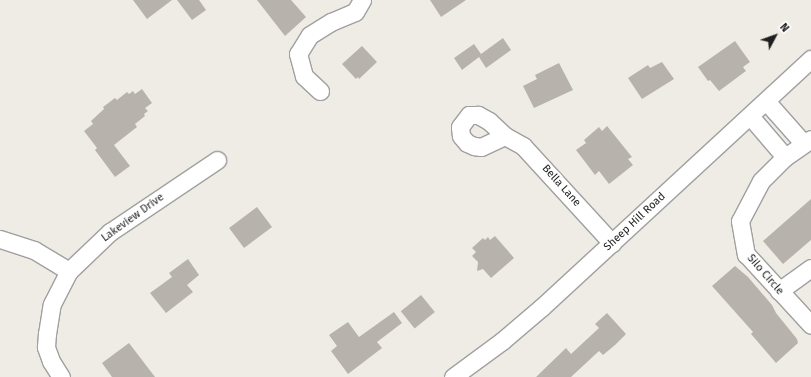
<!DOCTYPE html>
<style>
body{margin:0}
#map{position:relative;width:811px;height:377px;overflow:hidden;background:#efece6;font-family:"Fira Sans",sans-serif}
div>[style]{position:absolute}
.building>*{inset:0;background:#b8b2ac;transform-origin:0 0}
.roads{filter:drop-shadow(1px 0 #a0a0a0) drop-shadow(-1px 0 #a0a0a0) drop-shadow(0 1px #a0a0a0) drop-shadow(0 -1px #a0a0a0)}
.minor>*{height:17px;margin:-8.5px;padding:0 8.5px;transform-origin:8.5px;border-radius:8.5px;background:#fff}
span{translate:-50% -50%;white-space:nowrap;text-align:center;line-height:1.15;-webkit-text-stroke:4px #fff;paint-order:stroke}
.street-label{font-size:11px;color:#1f1f1f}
.north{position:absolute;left:755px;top:16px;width:40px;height:40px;-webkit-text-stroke:3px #fff;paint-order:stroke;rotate:49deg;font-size:11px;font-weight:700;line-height:16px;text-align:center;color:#1f1f1f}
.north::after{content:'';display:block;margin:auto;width:14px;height:18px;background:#1f1f1f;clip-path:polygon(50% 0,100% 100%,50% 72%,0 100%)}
</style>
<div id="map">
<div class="building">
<div style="clip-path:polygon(133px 0,172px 0,147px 19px)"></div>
<div style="clip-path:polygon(177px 0,199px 0,206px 10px,192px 20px)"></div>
<div style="clip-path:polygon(257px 0,291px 0,306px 17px,285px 36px)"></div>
<div style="clip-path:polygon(430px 0,466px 0,441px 17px)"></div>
<div style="clip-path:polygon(503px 38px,511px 50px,486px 68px,479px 57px,462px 70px,454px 58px,474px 44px,481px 54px)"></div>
<div style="clip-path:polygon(735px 41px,750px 62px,743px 67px,746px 71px,719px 91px,710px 80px,708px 81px,698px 67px)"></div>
<div style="clip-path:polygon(362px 46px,377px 62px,359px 79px,358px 77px,356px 79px,342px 64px)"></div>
<div style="clip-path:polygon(662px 62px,674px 79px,642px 99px,628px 78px,648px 65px,650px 68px)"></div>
<div style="clip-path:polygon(559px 63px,573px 90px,534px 108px,523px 86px,537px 79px,535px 75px)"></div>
<div style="clip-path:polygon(142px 89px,152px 103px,145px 108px,148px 111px,144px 114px,145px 116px,135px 124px,137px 127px,114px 145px,130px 166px,115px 177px,95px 150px,97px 148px,84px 131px,93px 124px,91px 121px,104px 109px,103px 107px,115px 98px,117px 100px,127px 92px,129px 94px,133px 91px,135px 94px)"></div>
<div style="clip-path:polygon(607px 126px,632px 157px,628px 159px,633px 165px,609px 184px,599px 171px,595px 175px,576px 150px,586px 143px,584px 140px,599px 127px,602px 131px)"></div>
<div style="clip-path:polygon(811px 199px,811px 240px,783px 264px,763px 241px)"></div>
<div style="left:257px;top:207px;width:25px;height:35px;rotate:53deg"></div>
<div style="clip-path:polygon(495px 236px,514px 258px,491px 278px,483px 269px,477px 271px,478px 262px,472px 256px,476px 252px,472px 248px,483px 238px,485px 240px,488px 237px,490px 240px)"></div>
<div style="clip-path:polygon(188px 259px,199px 275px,187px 285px,193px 292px,166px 313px,150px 293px,172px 277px,169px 273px)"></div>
<div style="clip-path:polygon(735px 266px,748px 277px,772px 305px,776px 313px,797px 339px,798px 343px,776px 363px,751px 334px,753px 332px,712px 286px)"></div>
<div style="left:421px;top:295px;width:22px;height:26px;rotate:51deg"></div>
<div style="clip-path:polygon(394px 312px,402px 323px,377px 342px,382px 348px,348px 374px,331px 351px,337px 346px,329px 335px,348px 322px,359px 337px)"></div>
<div style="clip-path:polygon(607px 313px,626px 334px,615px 345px,603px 355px,599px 351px,571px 377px,536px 377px,566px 348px,571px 354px,599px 328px,595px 324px)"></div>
<div style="clip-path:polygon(129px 343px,155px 377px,112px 377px,102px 363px)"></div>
</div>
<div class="roads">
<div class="minor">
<div style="left:320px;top:91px;width:22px;rotate:-137deg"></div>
<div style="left:304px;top:76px;width:23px;rotate:-105deg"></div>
<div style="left:298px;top:54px;width:22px;rotate:-58deg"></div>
<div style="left:310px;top:35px;width:25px;rotate:-32deg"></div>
<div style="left:331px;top:22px;width:26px;rotate:-23deg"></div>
<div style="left:355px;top:12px;width:14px;rotate:-60deg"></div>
<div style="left:766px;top:101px;width:57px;rotate:48.5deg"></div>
<div style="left:750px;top:116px;width:54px;rotate:49.5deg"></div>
<div style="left:505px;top:136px;width:22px;rotate:-137deg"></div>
<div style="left:489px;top:121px;width:13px;rotate:-151deg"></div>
<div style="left:478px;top:115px;width:9px;rotate:180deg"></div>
<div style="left:469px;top:115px;width:15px;rotate:127deg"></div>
<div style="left:460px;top:127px;width:9px;rotate:84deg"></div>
<div style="left:461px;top:136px;width:9px;rotate:49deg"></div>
<div style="left:467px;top:143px;width:8px;rotate:23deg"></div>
<div style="left:474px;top:146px;width:7px;rotate:8deg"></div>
<div style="left:481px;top:147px;width:26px;rotate:-25deg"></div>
<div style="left:505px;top:136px;width:21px;rotate:29deg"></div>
<div style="left:523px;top:146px;width:132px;rotate:47.5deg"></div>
<div style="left:811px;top:139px;width:32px;rotate:145deg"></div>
<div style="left:785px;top:157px;width:34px;rotate:135deg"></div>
<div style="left:761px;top:181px;width:45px;rotate:117.7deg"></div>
<div style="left:740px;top:221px;width:34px;rotate:80deg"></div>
<div style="left:746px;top:254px;width:96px;rotate:47.5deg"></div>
<div style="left:0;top:239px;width:36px;rotate:18deg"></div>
<div style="left:34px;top:250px;width:41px;rotate:31deg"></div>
<div style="left:779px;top:291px;width:39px;rotate:-36deg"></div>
<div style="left:61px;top:377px;width:19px;rotate:-122deg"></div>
<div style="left:51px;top:361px;width:15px;rotate:-110deg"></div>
<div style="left:46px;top:347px;width:13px;rotate:-86deg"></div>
<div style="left:47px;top:334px;width:30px;rotate:-81deg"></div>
<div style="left:52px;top:304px;width:37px;rotate:-63deg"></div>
<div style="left:69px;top:271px;width:57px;rotate:-43.6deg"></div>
<div style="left:110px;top:232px;width:129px;rotate:-33.9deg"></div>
<div style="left:453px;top:377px;width:61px;rotate:-36.3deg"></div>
<div style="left:502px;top:341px;width:52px;rotate:-40.4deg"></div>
<div style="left:542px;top:307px;width:366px;rotate:-42.7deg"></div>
</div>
</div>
<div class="street-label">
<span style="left:561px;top:186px;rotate:48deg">Bella Lane</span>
<span style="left:133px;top:218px;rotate:-36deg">Lakeview Drive</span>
<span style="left:635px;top:222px;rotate:-43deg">Sheep Hill Road</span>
<span style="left:765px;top:275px;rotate:49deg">Silo Circle</span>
</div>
<div class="north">N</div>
</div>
